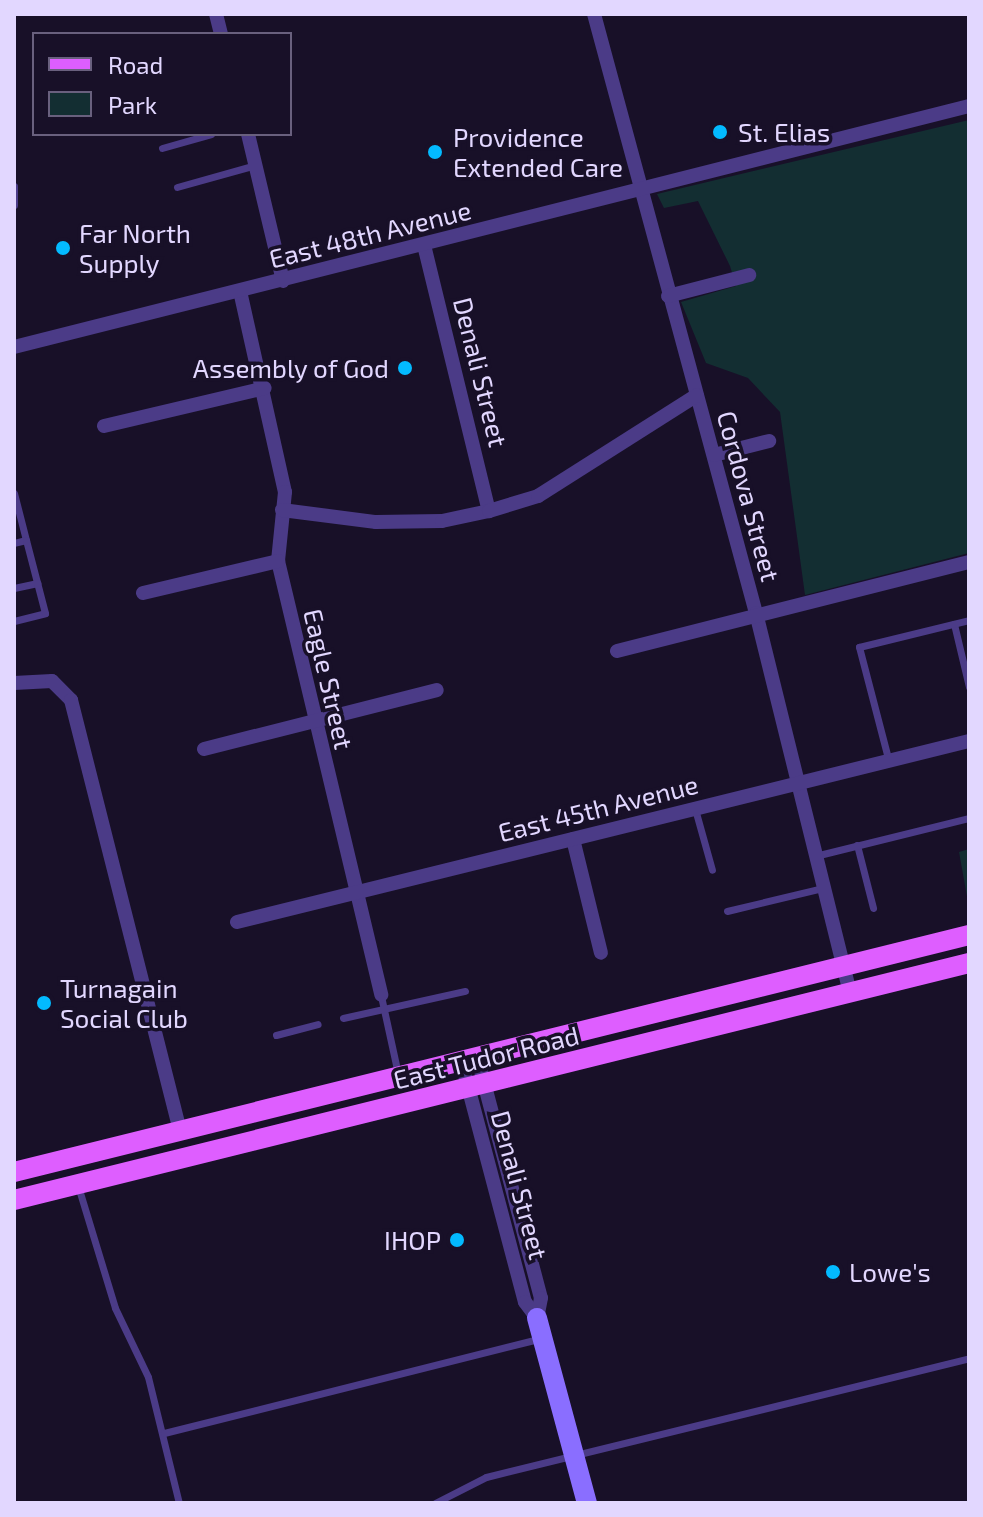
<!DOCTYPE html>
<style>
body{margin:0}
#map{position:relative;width:983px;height:1517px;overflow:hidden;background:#181028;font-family:"Exo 2",sans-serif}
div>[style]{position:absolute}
.green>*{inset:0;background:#132e32}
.lane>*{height:7px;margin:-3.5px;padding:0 3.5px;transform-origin:3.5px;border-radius:3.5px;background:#4b3b87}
.street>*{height:14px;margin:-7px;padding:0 7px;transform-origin:7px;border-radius:7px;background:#4b3b87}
.secondary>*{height:20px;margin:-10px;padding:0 10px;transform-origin:10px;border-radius:10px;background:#8a6eff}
.primary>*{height:20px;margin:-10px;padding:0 10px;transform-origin:10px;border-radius:10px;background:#de5eff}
.dots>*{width:22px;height:22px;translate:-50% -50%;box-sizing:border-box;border:4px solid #181028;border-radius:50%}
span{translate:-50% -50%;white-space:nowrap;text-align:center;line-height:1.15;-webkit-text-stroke:7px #181028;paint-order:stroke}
.poi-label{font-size:26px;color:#e2d7ff}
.left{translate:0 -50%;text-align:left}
.right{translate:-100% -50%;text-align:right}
.street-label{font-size:26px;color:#e2d7ff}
.frame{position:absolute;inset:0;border:16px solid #e2d7ff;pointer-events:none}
.legend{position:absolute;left:32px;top:32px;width:260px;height:104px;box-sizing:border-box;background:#181028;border:2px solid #69607e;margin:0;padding:10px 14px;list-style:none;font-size:24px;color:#e2d7ff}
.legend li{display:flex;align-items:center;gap:16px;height:40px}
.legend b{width:40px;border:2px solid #69607e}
</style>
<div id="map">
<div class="green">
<div style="clip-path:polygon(969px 120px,969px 553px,805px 595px,780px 412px,748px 378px,706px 363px,681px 302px,736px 286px,730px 266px,698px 201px,664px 208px,657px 194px)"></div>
<div style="clip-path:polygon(969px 849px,969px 902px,968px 902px,959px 852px)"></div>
</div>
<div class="lane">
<div style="left:162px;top:148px;width:51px;rotate:-15.9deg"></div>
<div style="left:14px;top:186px;width:19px;rotate:90deg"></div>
<div style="left:177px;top:187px;width:82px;rotate:-15.6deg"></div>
<div style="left:14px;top:493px;width:49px;rotate:75.7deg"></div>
<div style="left:26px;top:540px;width:12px;rotate:166deg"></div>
<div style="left:14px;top:588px;width:24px;rotate:-12deg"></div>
<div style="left:14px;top:621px;width:32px;rotate:-14deg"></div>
<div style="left:45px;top:613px;width:75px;rotate:-104.6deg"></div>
<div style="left:954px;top:624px;width:65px;rotate:76.6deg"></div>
<div style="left:889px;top:762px;width:119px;rotate:-104.6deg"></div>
<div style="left:859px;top:647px;width:113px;rotate:-13.8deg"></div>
<div style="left:695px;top:809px;width:63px;rotate:74.4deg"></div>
<div style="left:857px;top:845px;width:65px;rotate:75.7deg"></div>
<div style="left:815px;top:856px;width:159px;rotate:-13.9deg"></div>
<div style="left:727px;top:911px;width:99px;rotate:-13.5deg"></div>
<div style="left:381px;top:996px;width:80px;rotate:77.7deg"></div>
<div style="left:343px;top:1018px;width:125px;rotate:-12.5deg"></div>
<div style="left:276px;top:1035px;width:43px;rotate:-14.7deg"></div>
<div style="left:78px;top:1186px;width:127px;rotate:73.1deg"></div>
<div style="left:115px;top:1308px;width:76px;rotate:64.4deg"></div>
<div style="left:148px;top:1377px;width:130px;rotate:76.2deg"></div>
<div style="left:164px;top:1433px;width:390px;rotate:-14.1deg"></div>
<div style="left:435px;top:1503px;width:57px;rotate:-27deg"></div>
<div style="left:486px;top:1477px;width:497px;rotate:-13.8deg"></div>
</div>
<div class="street">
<div style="left:216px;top:14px;width:21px;rotate:76deg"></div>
<div style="left:594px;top:14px;width:621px;rotate:74.87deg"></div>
<div style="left:756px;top:613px;width:391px;rotate:76.1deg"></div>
<div style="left:248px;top:134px;width:151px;rotate:76.6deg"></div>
<div style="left:424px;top:245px;width:274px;rotate:76.3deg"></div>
<div style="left:240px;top:291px;width:206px;rotate:77.4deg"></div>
<div style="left:285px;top:492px;width:69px;rotate:95.8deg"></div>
<div style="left:278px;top:561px;width:446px;rotate:76.6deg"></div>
<div style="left:668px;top:296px;width:84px;rotate:-14.5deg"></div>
<div style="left:14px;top:347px;width:985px;rotate:-14.16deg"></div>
<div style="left:104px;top:426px;width:165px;rotate:-13.3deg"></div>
<div style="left:714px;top:455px;width:57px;rotate:-14.3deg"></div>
<div style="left:282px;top:510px;width:95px;rotate:7.3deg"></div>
<div style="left:376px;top:522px;width:66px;rotate:-0.9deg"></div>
<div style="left:442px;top:521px;width:48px;rotate:-12deg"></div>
<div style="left:489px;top:511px;width:51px;rotate:-17deg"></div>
<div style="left:538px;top:496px;width:188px;rotate:-32.4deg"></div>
<div style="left:143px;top:593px;width:139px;rotate:-13.3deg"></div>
<div style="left:617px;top:651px;width:363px;rotate:-14.2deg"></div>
<div style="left:14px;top:683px;width:38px;rotate:-3deg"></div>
<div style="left:52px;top:681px;width:27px;rotate:45deg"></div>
<div style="left:71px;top:700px;width:444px;rotate:75.8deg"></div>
<div style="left:204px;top:749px;width:240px;rotate:-14.2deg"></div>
<div style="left:573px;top:839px;width:117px;rotate:76.2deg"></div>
<div style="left:237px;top:922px;width:754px;rotate:-13.89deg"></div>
<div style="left:477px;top:1056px;width:250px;rotate:75.2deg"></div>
<div style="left:541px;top:1298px;width:20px;rotate:101deg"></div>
<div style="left:461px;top:1060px;width:250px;rotate:75.2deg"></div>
<div style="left:525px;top:1302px;width:20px;rotate:53deg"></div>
</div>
<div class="secondary">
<div style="left:537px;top:1318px;width:192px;rotate:74.9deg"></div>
</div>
<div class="primary">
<div style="left:14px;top:1172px;width:984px;rotate:-13.94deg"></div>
<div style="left:14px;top:1200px;width:984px;rotate:-13.94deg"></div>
</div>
<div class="dots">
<div style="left:720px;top:132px;background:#03baff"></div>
<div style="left:435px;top:152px;background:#03baff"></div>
<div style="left:63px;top:248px;background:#03baff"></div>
<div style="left:405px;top:368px;background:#03baff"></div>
<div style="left:44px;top:1003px;background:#03baff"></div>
<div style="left:457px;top:1240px;background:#03baff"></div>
<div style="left:833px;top:1272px;background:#03baff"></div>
</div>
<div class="poi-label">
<span class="left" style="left:738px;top:132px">St. Elias</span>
<span class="left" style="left:453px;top:152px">Providence<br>Extended Care</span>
<span class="left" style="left:79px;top:248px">Far North<br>Supply</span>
<span class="right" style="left:389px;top:368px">Assembly of God</span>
<span class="left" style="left:60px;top:1003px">Turnagain<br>Social Club</span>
<span class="right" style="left:441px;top:1240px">IHOP</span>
<span class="left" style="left:849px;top:1272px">Lowe's</span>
</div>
<div class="street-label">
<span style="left:370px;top:234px;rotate:-14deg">East 48th Avenue</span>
<span style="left:481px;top:372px;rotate:76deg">Denali Street</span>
<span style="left:749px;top:496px;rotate:75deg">Cordova Street</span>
<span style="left:329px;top:679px;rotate:77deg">Eagle Street</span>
<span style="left:598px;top:808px;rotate:-14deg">East 45th Avenue</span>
<span style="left:486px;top:1057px;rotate:-14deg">East Tudor Road</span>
<span style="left:520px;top:1185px;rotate:75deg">Denali Street</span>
</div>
<div class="frame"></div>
<ul class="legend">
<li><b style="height:10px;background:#de5eff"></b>Road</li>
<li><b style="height:22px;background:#132e32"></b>Park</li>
</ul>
</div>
